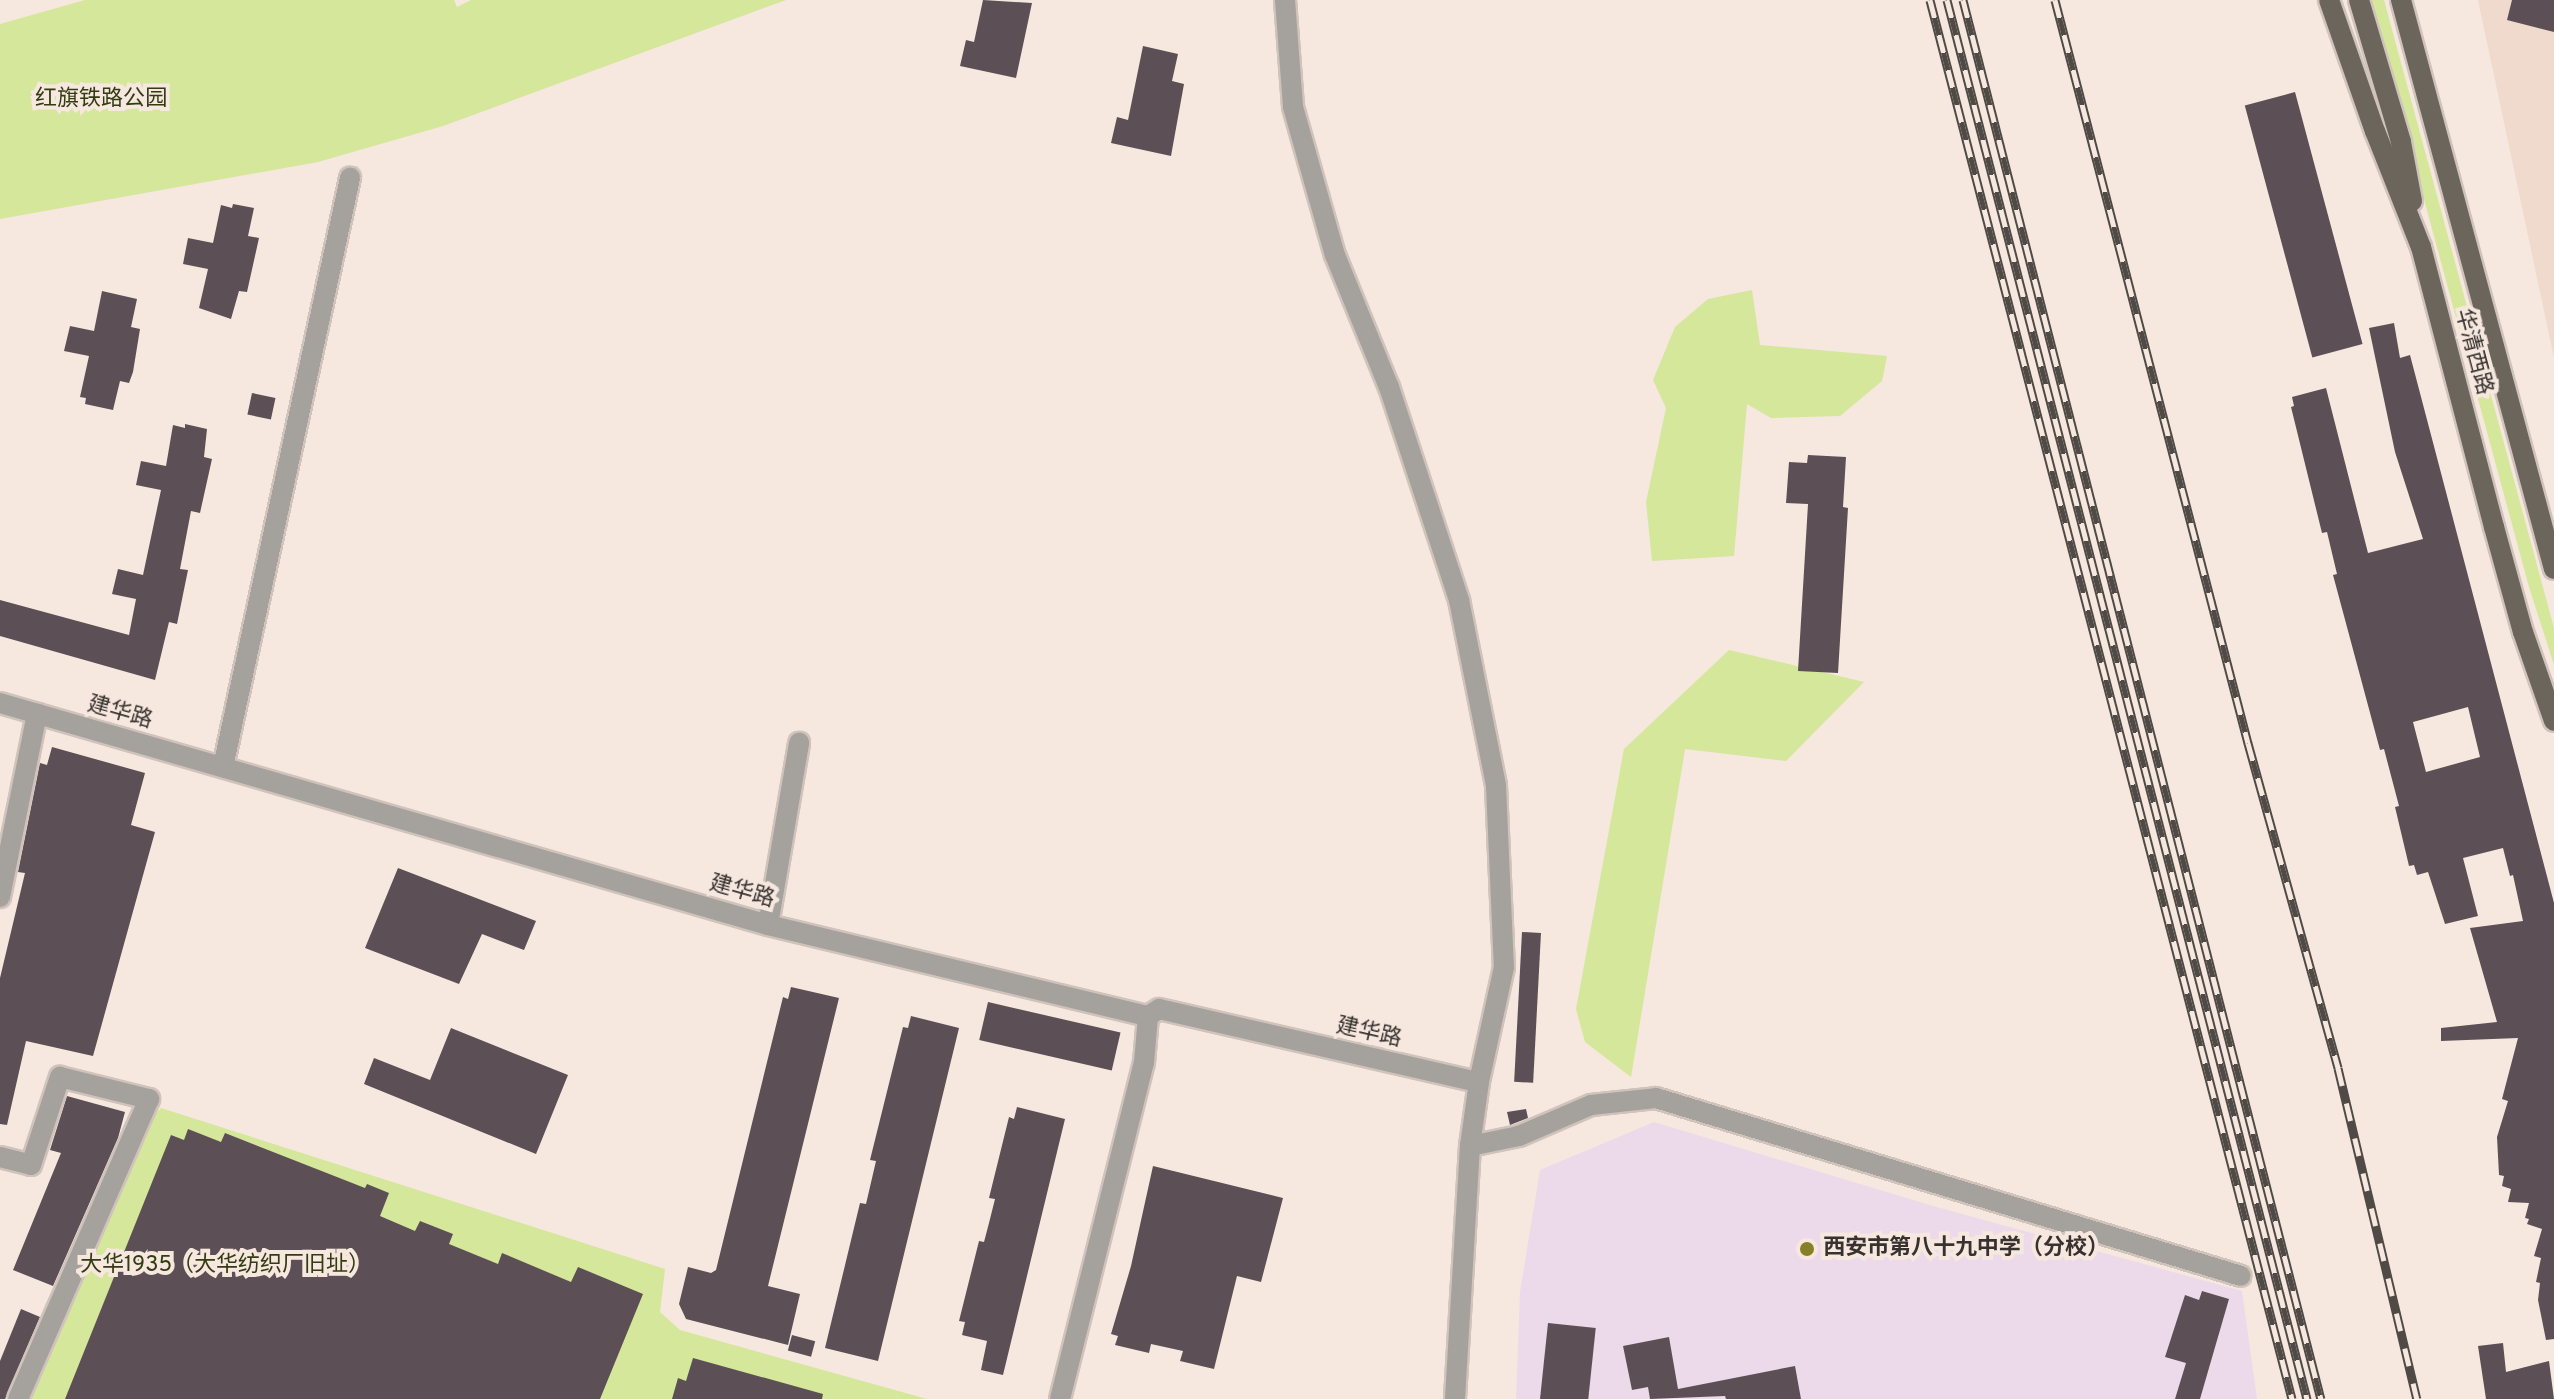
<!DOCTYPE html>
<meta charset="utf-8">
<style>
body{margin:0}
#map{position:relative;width:2554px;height:1399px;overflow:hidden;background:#f6e7df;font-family:Overpass,"Noto Sans SC",sans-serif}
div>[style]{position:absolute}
.built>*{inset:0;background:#efdacd}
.education>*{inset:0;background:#ecdaeb}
.green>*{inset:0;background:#d4e79a}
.building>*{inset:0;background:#5c5056;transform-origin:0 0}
.roads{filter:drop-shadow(2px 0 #d0c3bc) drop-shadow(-2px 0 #d0c3bc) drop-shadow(0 2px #d0c3bc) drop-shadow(0 -2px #d0c3bc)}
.minor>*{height:20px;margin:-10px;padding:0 10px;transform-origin:10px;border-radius:10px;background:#a5a19c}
.tertiary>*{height:20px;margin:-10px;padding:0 10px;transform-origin:10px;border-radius:10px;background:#a5a19c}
.primary>*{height:20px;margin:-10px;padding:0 10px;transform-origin:10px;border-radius:10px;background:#6b655c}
.rail>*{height:9px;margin-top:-4.5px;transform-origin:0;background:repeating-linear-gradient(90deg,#f6e7df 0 18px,#504a46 0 36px);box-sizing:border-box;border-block:2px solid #504a46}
.dots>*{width:22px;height:22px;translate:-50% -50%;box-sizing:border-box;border:4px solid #f6e7df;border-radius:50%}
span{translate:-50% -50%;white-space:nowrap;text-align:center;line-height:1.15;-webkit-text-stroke:8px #f6e7df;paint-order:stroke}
.park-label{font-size:22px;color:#333b13}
.street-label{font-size:22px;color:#37322f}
.poi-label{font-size:22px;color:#37322f;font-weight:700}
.left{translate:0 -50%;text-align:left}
</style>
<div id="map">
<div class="built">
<div style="clip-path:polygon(2478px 0,2554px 0,2554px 358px)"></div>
</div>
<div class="education">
<div style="clip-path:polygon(1654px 1122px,1933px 1206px,2242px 1291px,2257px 1399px,1516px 1399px,1520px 1292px,1540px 1170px)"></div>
</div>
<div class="green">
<div style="clip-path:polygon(85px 0,454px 0,457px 7px,471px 0,786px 0,443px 126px,318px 162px,0 219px,0 24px)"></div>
<div style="clip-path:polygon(2370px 0,2384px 0,2554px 628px,2554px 665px,2529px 587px)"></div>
<div style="clip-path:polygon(1752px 290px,1760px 345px,1887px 356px,1882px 381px,1840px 416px,1771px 418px,1747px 404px,1734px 556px,1652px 561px,1646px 502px,1666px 408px,1653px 380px,1675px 327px,1708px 299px)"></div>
<div style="clip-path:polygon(1729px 650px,1864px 682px,1786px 761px,1685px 749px,1631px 1077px,1585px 1042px,1576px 1009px,1624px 749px)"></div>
<div style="clip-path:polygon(161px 1108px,665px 1269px,660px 1312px,680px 1330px,927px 1399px,25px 1399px,140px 1129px)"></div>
</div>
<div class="building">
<div style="clip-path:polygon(983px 0,1032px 3px,1016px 78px,960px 66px,966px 40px,974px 42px)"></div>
<div style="clip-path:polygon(2512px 0,2554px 0,2554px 32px,2507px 20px)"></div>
<div style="clip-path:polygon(1143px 46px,1178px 54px,1172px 81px,1184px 84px,1171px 156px,1111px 143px,1117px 117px,1128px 120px)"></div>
<div style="left:2295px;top:92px;width:261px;height:52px;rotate:75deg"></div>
<div style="clip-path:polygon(233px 204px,254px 208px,248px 236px,259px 238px,247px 292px,239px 291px,231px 319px,199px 308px,208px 269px,183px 264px,188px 238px,213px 243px,221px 205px,232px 208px)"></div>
<div style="clip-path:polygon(102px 291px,137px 299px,131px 327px,140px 329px,133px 372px,129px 383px,120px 381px,113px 410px,85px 404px,86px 398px,80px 397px,89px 356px,64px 351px,70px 326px,94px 331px)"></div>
<div style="clip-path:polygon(evenodd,2394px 323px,2400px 358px,2410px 355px,2554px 903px,2554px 1339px,2546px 1340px,2538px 1300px,2540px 1283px,2536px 1282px,2541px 1258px,2534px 1256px,2542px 1229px,2527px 1224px,2529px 1219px,2525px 1218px,2529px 1203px,2508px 1202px,2511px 1189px,2502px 1186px,2504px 1176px,2499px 1175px,2497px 1137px,2508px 1101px,2502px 1099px,2518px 1038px,2441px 1041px,2441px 1028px,2497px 1022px,2470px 928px,2523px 921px,2513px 875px,2510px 876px,2503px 848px,2463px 858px,2478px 916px,2445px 924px,2428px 872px,2417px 875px,2414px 865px,2409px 866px,2395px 807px,2399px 806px,2384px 749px,2380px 750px,2333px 575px,2337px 574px,2327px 532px,2322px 533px,2291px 407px,2294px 406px,2292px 397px,2326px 388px,2368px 553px,2423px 539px,2395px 452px,2369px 328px,2394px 323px,2468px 707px,2480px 757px,2426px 772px,2413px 722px,2468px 707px)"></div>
<div style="left:252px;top:393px;width:24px;height:22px;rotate:12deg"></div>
<div style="clip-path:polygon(185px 424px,207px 429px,204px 457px,212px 459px,200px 513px,191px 511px,180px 569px,188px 570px,177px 624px,169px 622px,155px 680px,0 636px,0 600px,129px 635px,136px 599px,112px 594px,118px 569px,143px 575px,161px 490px,136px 485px,141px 461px,166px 466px,173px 425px,185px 428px)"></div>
<div style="clip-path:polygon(1808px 455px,1846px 457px,1843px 507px,1848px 508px,1838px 673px,1798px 671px,1808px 504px,1786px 503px,1789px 462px,1807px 463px)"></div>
<div style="clip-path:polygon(52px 747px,145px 773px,131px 825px,155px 832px,93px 1056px,26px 1041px,7px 1125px,0 1124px,0 978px,25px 873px,18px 872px,40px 763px,47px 765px)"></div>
<div style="clip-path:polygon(398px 868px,536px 921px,524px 950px,482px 934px,459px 984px,365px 948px)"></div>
<div style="left:1522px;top:932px;width:19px;height:150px;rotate:3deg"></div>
<div style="clip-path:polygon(791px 987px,839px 998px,768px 1286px,800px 1294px,788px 1345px,686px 1319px,679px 1304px,688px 1267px,711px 1273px,716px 1270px,783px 997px,788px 999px)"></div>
<div style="left:988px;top:1002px;width:136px;height:39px;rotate:13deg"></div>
<div style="clip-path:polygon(911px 1016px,959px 1028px,878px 1361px,825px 1348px,860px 1203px,866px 1204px,876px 1161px,870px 1160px,903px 1027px,908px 1028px)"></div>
<div style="clip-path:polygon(451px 1028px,568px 1075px,536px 1154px,364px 1084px,374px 1058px,430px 1080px)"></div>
<div style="clip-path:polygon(67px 1096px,125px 1112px,118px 1138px,53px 1286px,13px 1270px,61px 1153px,50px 1150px)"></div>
<div style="clip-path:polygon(1017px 1107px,1065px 1119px,1003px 1375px,981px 1370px,987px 1341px,962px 1335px,965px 1322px,959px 1321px,979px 1241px,984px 1242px,989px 1223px,995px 1199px,989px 1198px,1009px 1117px,1014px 1119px)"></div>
<div style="clip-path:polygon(1526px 1109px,1528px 1118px,1510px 1125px,1507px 1112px)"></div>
<div style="clip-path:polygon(188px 1129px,221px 1142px,225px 1133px,365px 1188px,367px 1184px,389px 1193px,380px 1216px,415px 1231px,420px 1221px,453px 1234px,449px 1244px,498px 1264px,502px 1253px,571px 1282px,578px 1267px,643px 1294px,600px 1399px,65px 1399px,171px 1135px,184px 1140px)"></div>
<div style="clip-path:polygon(1153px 1166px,1283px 1198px,1261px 1282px,1237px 1276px,1236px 1280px,1214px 1369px,1180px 1361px,1183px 1351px,1151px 1344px,1149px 1353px,1115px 1345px,1118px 1336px,1111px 1334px,1131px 1266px)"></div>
<div style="clip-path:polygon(2202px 1291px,2229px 1299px,2200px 1399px,2175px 1399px,2186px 1363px,2165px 1357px,2185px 1295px,2199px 1300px)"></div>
<div style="clip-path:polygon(21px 1309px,40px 1317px,5px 1399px,0 1399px,0 1361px)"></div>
<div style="left:1548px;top:1323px;width:48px;height:77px;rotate:6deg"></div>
<div style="left:792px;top:1335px;width:24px;height:16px;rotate:15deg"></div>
<div style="clip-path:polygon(1669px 1337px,1678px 1389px,1795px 1366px,1801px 1399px,1726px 1399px,1725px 1396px,1650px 1399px,1648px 1387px,1632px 1390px,1623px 1346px)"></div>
<div style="clip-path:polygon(2503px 1343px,2506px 1372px,2549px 1361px,2554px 1399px,2486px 1399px,2478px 1346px)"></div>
<div style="clip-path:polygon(693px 1358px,823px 1394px,822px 1399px,672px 1399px,678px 1378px,686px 1381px)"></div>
</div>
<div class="roads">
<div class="minor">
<div style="left:1285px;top:0;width:107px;rotate:85.7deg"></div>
<div style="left:1293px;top:107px;width:154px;rotate:74.2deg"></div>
<div style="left:1335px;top:255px;width:143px;rotate:67.8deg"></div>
<div style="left:1389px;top:387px;width:224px;rotate:71.8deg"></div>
<div style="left:1459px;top:600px;width:190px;rotate:78.7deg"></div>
<div style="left:1496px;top:786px;width:181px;rotate:87.5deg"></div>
<div style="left:1504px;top:967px;width:118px;rotate:102.3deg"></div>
<div style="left:1479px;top:1082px;width:65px;rotate:98deg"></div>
<div style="left:1470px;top:1146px;width:253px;rotate:93.4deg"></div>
<div style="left:223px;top:767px;width:603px;rotate:-77.83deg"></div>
<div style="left:0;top:897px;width:187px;rotate:-78.6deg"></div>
<div style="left:768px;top:925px;width:185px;rotate:-80.3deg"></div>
<div style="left:1470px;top:1146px;width:50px;rotate:-11.5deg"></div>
<div style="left:1519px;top:1136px;width:78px;rotate:-23.3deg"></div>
<div style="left:1591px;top:1105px;width:65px;rotate:-6.1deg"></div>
<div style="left:1656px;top:1098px;width:611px;rotate:16.92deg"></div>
<div style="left:0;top:1157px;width:32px;rotate:14deg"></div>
<div style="left:31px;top:1165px;width:93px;rotate:-71.8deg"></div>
<div style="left:60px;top:1077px;width:92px;rotate:13.9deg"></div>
<div style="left:149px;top:1099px;width:327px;rotate:113.6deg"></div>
</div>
<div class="tertiary">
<div style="left:0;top:703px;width:799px;rotate:16.12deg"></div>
<div style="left:768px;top:925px;width:391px;rotate:13.5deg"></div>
<div style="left:1148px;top:1016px;width:13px;rotate:-32deg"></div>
<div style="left:1159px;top:1009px;width:328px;rotate:12.9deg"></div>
<div style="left:1060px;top:1399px;width:346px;rotate:-76deg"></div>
<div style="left:1144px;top:1063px;width:47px;rotate:-85.1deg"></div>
</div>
<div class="primary">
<div style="left:2329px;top:0;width:139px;rotate:70.7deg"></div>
<div style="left:2375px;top:131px;width:125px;rotate:68.4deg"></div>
<div style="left:2421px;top:247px;width:289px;rotate:75.4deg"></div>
<div style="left:2494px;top:527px;width:109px;rotate:74.6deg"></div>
<div style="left:2523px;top:632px;width:94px;rotate:70.8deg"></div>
<div style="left:2359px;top:0;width:148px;rotate:73.5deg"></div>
<div style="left:2401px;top:142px;width:60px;rotate:79.4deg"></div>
<div style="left:2401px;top:0;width:589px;rotate:74.95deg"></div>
</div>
</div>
<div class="rail">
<div style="left:1930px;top:0;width:1445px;rotate:75.49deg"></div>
<div style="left:1947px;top:0;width:1445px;rotate:75.57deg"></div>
<div style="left:1963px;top:0;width:1444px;rotate:75.65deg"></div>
<div style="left:2055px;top:0;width:768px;rotate:75.44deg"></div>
<div style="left:2248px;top:743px;width:337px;rotate:74.5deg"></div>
<div style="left:2338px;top:1068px;width:340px;rotate:76.6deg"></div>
</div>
<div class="dots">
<div style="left:1807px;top:1249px;background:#868028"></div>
</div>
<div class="park-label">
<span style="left:101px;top:100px">红旗铁路公园</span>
<span style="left:225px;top:1266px">大华1935（大华纺织厂旧址）</span>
</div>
<div class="street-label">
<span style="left:2473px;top:352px;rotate:75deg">华清西路</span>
<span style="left:120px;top:713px;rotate:16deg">建华路</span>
<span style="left:742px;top:892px;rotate:16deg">建华路</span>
<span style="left:1369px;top:1033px;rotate:13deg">建华路</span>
</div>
<div class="poi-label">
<span class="left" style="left:1823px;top:1249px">西安市第八十九中学（分校）</span>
</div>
</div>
